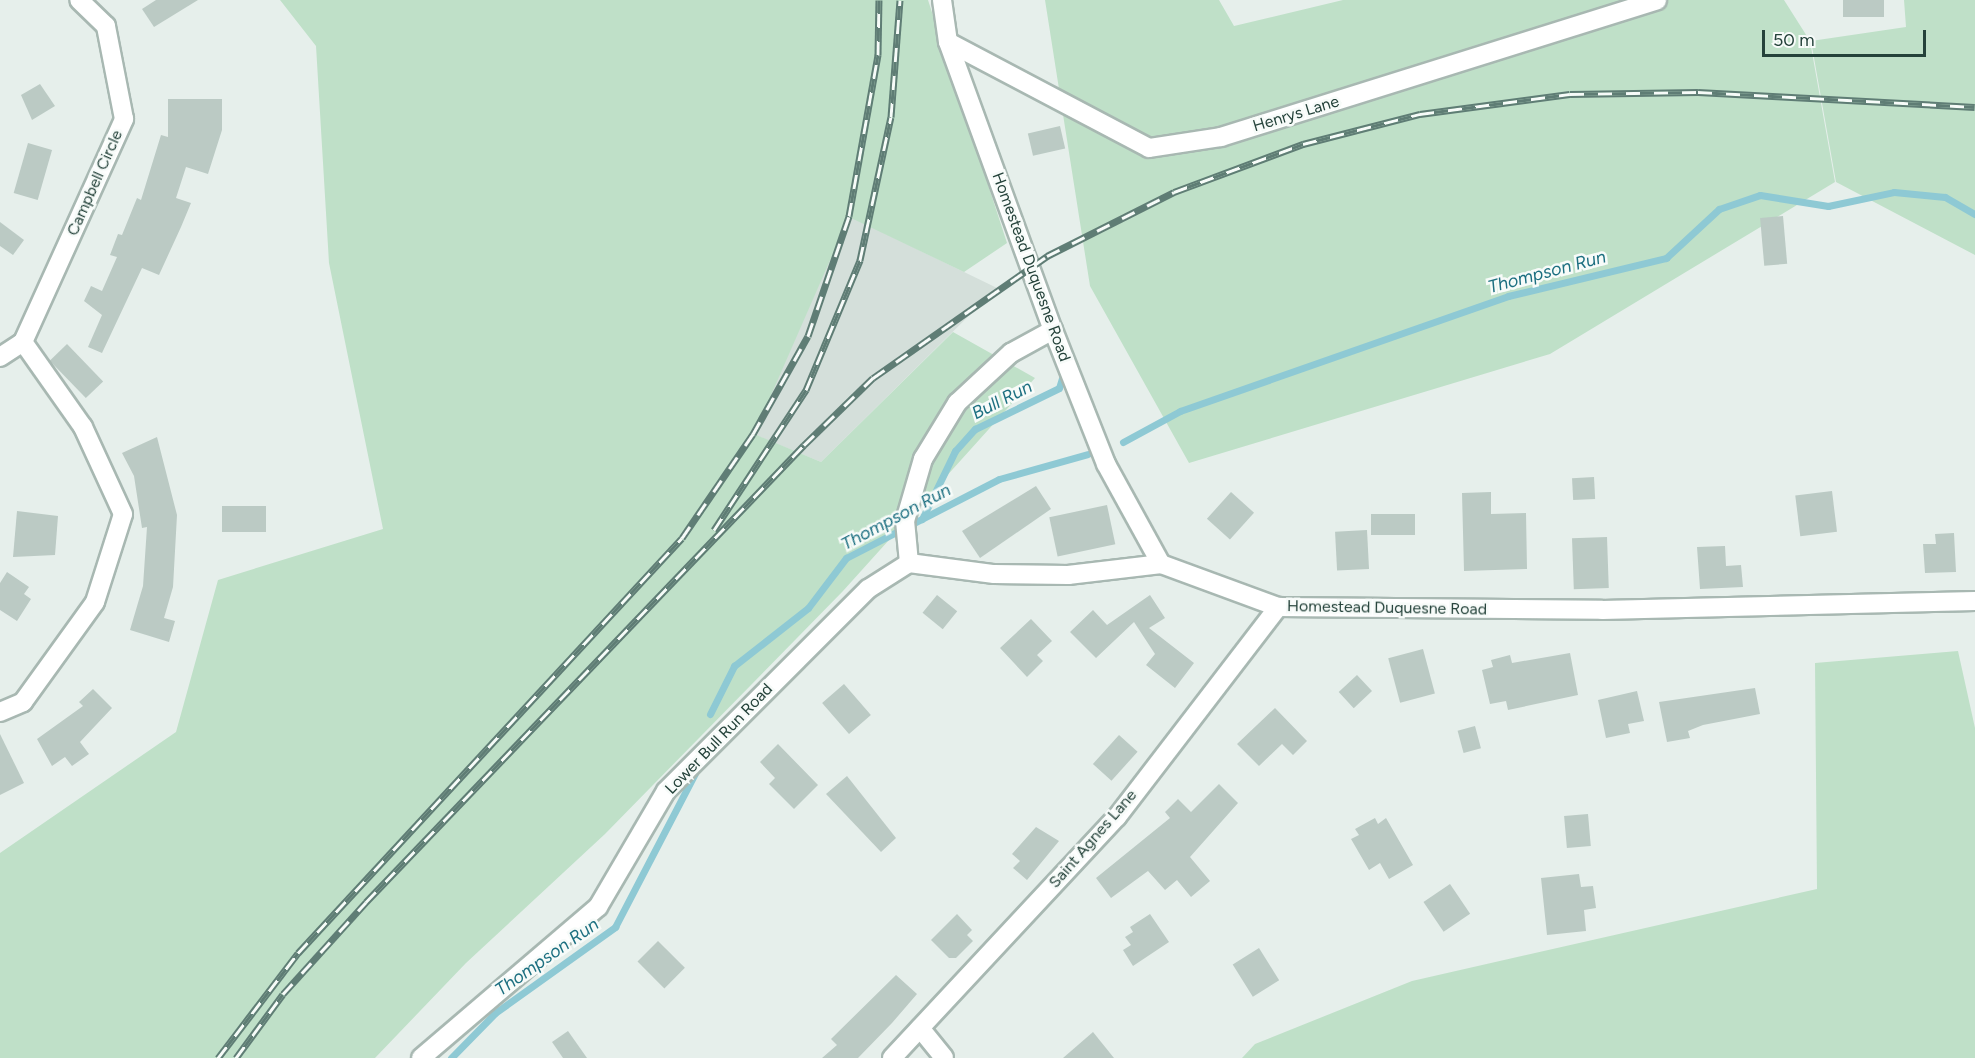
<!DOCTYPE html>
<style>
body{margin:0}
#map{position:relative;width:1975px;height:1058px;overflow:hidden;background:#e6efeb;font-family:Figtree,sans-serif}
div>[style]{position:absolute}
.built>*{inset:0;background:#d4dfda}
.green>*{inset:0;background:#bfe0c8}
.stream>*{height:7px;margin:-3.5px;padding:0 3.5px;transform-origin:3.5px;border-radius:3.5px;background:#8ec9d4}
.building>*{inset:0;background:#bbcac4;transform-origin:0 0}
.roads{filter:drop-shadow(2px 0 #a8b8b2) drop-shadow(-2px 0 #a8b8b2) drop-shadow(0 2px #a8b8b2) drop-shadow(0 -2px #a8b8b2)}
.minor>*{height:18px;margin:-9px;padding:0 9px;transform-origin:9px;border-radius:9px;background:#fff}
.rail>*{height:7px;margin-top:-3.5px;transform-origin:0;background:repeating-linear-gradient(90deg,#f7fbf9 0 14px,#5f7d75 0 28px);box-sizing:border-box;border-block:2px solid #5f7d75}
span{translate:-50% -50%;white-space:nowrap;text-align:center;line-height:1.15;-webkit-text-stroke:5px #f7fbf9;paint-order:stroke}
.street-label{font-size:16px;color:#24423a}
.water-label{font-size:18px;color:#1c6f80;font-style:italic}
.scale{position:absolute;left:1762px;top:30px;width:164px;height:27px;box-sizing:border-box;border:3px solid #24423a;border-top:0;padding-left:8px;font-size:18px;line-height:21px;white-space:nowrap;color:#24423a;-webkit-text-stroke:4px #f7fbf9;paint-order:stroke}
</style>
<div id="map">
<div class="built">
<div style="clip-path:polygon(849px 216px,997px 288px,821px 462px,753px 434px)"></div>
</div>
<div class="green">
<div style="clip-path:polygon(280px 0,928px 0,1007px 243px,964px 272px,849px 217px,754px 434px,821px 462px,953px 332px,1035px 378px,843px 591px,605px 834px,466px 963px,375px 1058px,0 1058px,0 853px,176px 732px,218px 580px,383px 529px,329px 263px,316px 46px)"></div>
<div style="clip-path:polygon(1045px 0,1219px 0,1234px 26px,1343px 0,1784px 0,1810px 41px,1835px 182px,1550px 354px,1189px 463px,1090px 286px)"></div>
<div style="clip-path:polygon(1904px 0,1975px 0,1975px 255px,1836px 182px,1811px 41px,1906px 27px)"></div>
<div style="clip-path:polygon(1958px 651px,1975px 728px,1975px 1058px,1242px 1058px,1255px 1044px,1412px 981px,1817px 889px,1815px 663px)"></div>
</div>
<div class="stream">
<div style="left:1123px;top:442px;width:65px;rotate:-28.5deg"></div>
<div style="left:1180px;top:411px;width:348px;rotate:-19.3deg"></div>
<div style="left:1508px;top:296px;width:163px;rotate:-13.5deg"></div>
<div style="left:1666px;top:258px;width:72px;rotate:-42.8deg"></div>
<div style="left:1719px;top:209px;width:43px;rotate:-18.9deg"></div>
<div style="left:1760px;top:195px;width:69px;rotate:9.2deg"></div>
<div style="left:1828px;top:206px;width:67px;rotate:-12deg"></div>
<div style="left:1894px;top:192px;width:51px;rotate:5.6deg"></div>
<div style="left:1945px;top:197px;width:34px;rotate:30deg"></div>
<div style="left:922px;top:519px;width:76px;rotate:-64.1deg"></div>
<div style="left:955px;top:451px;width:30px;rotate:-48deg"></div>
<div style="left:975px;top:429px;width:93px;rotate:-26deg"></div>
<div style="left:1059px;top:388px;width:14px;rotate:-73deg"></div>
<div style="left:710px;top:714px;width:54px;rotate:-63.4deg"></div>
<div style="left:734px;top:666px;width:94px;rotate:-38.1deg"></div>
<div style="left:808px;top:608px;width:63px;rotate:-52.8deg"></div>
<div style="left:846px;top:558px;width:172px;rotate:-27.3deg"></div>
<div style="left:999px;top:479px;width:92px;rotate:-15.7deg"></div>
<div style="left:451px;top:1058px;width:63px;rotate:-45.6deg"></div>
<div style="left:495px;top:1013px;width:148px;rotate:-35.6deg"></div>
<div style="left:615px;top:927px;width:174px;rotate:-62.5deg"></div>
</div>
<div class="building">
<div style="clip-path:polygon(156px 0,198px 0,154px 27px,142px 9px)"></div>
<div style="left:1843px;top:0;width:41px;height:17px"></div>
<div style="clip-path:polygon(40px 84px,55px 106px,32px 120px,21px 95px)"></div>
<div style="clip-path:polygon(168px 99px,222px 99px,222px 130px,208px 174px,186px 167px,176px 198px,191px 203px,181px 227px,159px 275px,142px 268px,102px 353px,88px 347px,102px 315px,84px 301px,91px 286px,102px 291px,117px 257px,110px 255px,118px 234px,122px 235px,137px 198px,141px 200px,161px 135px,168px 137px)"></div>
<div style="left:1060px;top:126px;width:23px;height:33px;rotate:77deg"></div>
<div style="left:28px;top:143px;width:25px;height:52px;rotate:16deg"></div>
<div style="left:1783px;top:216px;width:48px;height:23px;rotate:85deg"></div>
<div style="clip-path:polygon(0 222px,24px 240px,13px 255px,0 246px)"></div>
<div style="left:67px;top:344px;width:52px;height:24px;rotate:46deg"></div>
<div style="clip-path:polygon(157px 437px,177px 515px,173px 587px,164px 618px,175px 621px,169px 642px,130px 630px,143px 586px,147px 527px,142px 528px,134px 476px,122px 453px)"></div>
<div style="left:1594px;top:477px;width:22px;height:22px;rotate:87deg"></div>
<div style="clip-path:polygon(1036px 486px,1051px 509px,980px 558px,962px 531px)"></div>
<div style="left:1832px;top:491px;width:41px;height:37px;rotate:83deg"></div>
<div style="left:1231px;top:492px;width:31px;height:36px;rotate:42deg"></div>
<div style="clip-path:polygon(1491px 492px,1491px 514px,1526px 513px,1527px 569px,1464px 571px,1462px 493px)"></div>
<div style="left:1107px;top:505px;width:40px;height:59px;rotate:78deg"></div>
<div style="left:222px;top:506px;width:44px;height:26px"></div>
<div style="clip-path:polygon(17px 511px,58px 516px,55px 555px,13px 557px)"></div>
<div style="left:1415px;top:514px;width:21px;height:44px;rotate:90deg"></div>
<div style="left:1367px;top:530px;width:39px;height:32px;rotate:87deg"></div>
<div style="clip-path:polygon(1954px 533px,1956px 572px,1925px 573px,1923px 544px,1936px 544px,1935px 534px)"></div>
<div style="left:1607px;top:537px;width:51px;height:35px;rotate:88deg"></div>
<div style="clip-path:polygon(1725px 546px,1726px 566px,1741px 565px,1743px 587px,1700px 589px,1697px 547px)"></div>
<div style="clip-path:polygon(7px 572px,29px 587px,24px 594px,31px 599px,17px 621px,0 610px,0 583px)"></div>
<div style="left:937px;top:595px;width:26px;height:23px;rotate:39deg"></div>
<div style="clip-path:polygon(1150px 595px,1165px 618px,1149px 628px,1194px 663px,1175px 688px,1146px 665px,1155px 654px,1134px 622px,1096px 658px,1070px 632px,1093px 610px,1107px 625px)"></div>
<div style="clip-path:polygon(1031px 619px,1052px 641px,1037px 655px,1043px 661px,1027px 677px,1000px 648px)"></div>
<div style="left:1423px;top:649px;width:46px;height:36px;rotate:75deg"></div>
<div style="clip-path:polygon(1570px 653px,1578px 695px,1508px 710px,1506px 701px,1490px 704px,1482px 670px,1493px 667px,1491px 660px,1510px 655px,1512px 663px)"></div>
<div style="left:1357px;top:675px;width:22px;height:25px;rotate:47deg"></div>
<div style="left:844px;top:684px;width:41px;height:29px;rotate:49deg"></div>
<div style="clip-path:polygon(1755px 688px,1760px 714px,1703px 725px,1688px 731px,1690px 738px,1667px 742px,1659px 702px)"></div>
<div style="clip-path:polygon(93px 689px,112px 708px,80px 742px,89px 754px,72px 766px,65px 757px,52px 766px,37px 739px,83px 706px,79px 702px)"></div>
<div style="clip-path:polygon(1637px 691px,1644px 721px,1628px 724px,1630px 733px,1606px 738px,1598px 700px)"></div>
<div style="clip-path:polygon(1275px 708px,1307px 741px,1293px 755px,1282px 744px,1259px 766px,1237px 744px)"></div>
<div style="left:1475px;top:726px;width:23px;height:18px;rotate:75deg"></div>
<div style="clip-path:polygon(0 734px,24px 783px,0 795px)"></div>
<div style="left:1119px;top:735px;width:25px;height:39px;rotate:42deg"></div>
<div style="clip-path:polygon(778px 744px,818px 785px,794px 809px,769px 784px,775px 778px,760px 762px)"></div>
<div style="clip-path:polygon(847px 776px,896px 838px,881px 852px,826px 794px)"></div>
<div style="clip-path:polygon(1219px 784px,1238px 803px,1190px 857px,1210px 881px,1191px 897px,1177px 880px,1165px 890px,1148px 871px,1111px 898px,1096px 878px,1170px 818px,1165px 812px,1178px 799px,1191px 812px)"></div>
<div style="left:1588px;top:814px;width:32px;height:24px;rotate:85deg"></div>
<div style="clip-path:polygon(1375px 818px,1378px 824px,1386px 818px,1413px 865px,1389px 879px,1380px 863px,1369px 870px,1351px 839px,1359px 835px,1355px 829px)"></div>
<div style="clip-path:polygon(1036px 827px,1059px 841px,1027px 880px,1013px 868px,1020px 861px,1012px 854px)"></div>
<div style="clip-path:polygon(1579px 874px,1581px 887px,1593px 886px,1596px 908px,1584px 910px,1586px 931px,1547px 935px,1541px 878px)"></div>
<div style="left:1450px;top:884px;width:36px;height:32px;rotate:56deg"></div>
<div style="clip-path:polygon(957px 914px,972px 930px,967px 935px,973px 941px,956px 958px,949px 958px,931px 940px)"></div>
<div style="clip-path:polygon(1150px 914px,1169px 942px,1133px 966px,1123px 950px,1131px 945px,1125px 937px,1133px 932px,1130px 927px)"></div>
<div style="left:658px;top:941px;width:38px;height:29px;rotate:45deg"></div>
<div style="left:1259px;top:948px;width:38px;height:31px;rotate:58deg"></div>
<div style="clip-path:polygon(896px 975px,917px 994px,892px 1023px,858px 1058px,822px 1058px,837px 1045px,831px 1039px)"></div>
<div style="clip-path:polygon(568px 1031px,587px 1058px,563px 1058px,552px 1042px)"></div>
<div style="clip-path:polygon(1093px 1032px,1114px 1058px,1063px 1058px)"></div>
</div>
<div class="roads">
<div class="minor">
<div style="left:942px;top:0;width:42px;rotate:81.9deg"></div>
<div style="left:948px;top:42px;width:307px;rotate:70deg"></div>
<div style="left:1053px;top:330px;width:144px;rotate:68.4deg"></div>
<div style="left:1106px;top:464px;width:114px;rotate:61.2deg"></div>
<div style="left:1161px;top:564px;width:125px;rotate:20.2deg"></div>
<div style="left:1278px;top:607px;width:324px;rotate:0.5deg"></div>
<div style="left:1602px;top:610px;width:373px;rotate:-1.4deg"></div>
<div style="left:948px;top:42px;width:227px;rotate:27.8deg"></div>
<div style="left:1149px;top:148px;width:73px;rotate:-8.7deg"></div>
<div style="left:1221px;top:137px;width:457px;rotate:-17.4deg"></div>
<div style="left:0;top:357px;width:27px;rotate:-33deg"></div>
<div style="left:23px;top:342px;width:245px;rotate:-65.6deg"></div>
<div style="left:124px;top:119px;width:95px;rotate:-101deg"></div>
<div style="left:106px;top:26px;width:37px;rotate:-136deg"></div>
<div style="left:909px;top:563px;width:42px;rotate:-95.4deg"></div>
<div style="left:905px;top:521px;width:65px;rotate:-73.8deg"></div>
<div style="left:923px;top:459px;width:66px;rotate:-58.7deg"></div>
<div style="left:957px;top:403px;width:74px;rotate:-42.8deg"></div>
<div style="left:1011px;top:353px;width:48px;rotate:-28.7deg"></div>
<div style="left:0;top:712px;width:25px;rotate:-23deg"></div>
<div style="left:23px;top:702px;width:123px;rotate:-54.2deg"></div>
<div style="left:95px;top:602px;width:92px;rotate:-72.3deg"></div>
<div style="left:123px;top:514px;width:96px;rotate:-114.7deg"></div>
<div style="left:83px;top:427px;width:104px;rotate:-125.2deg"></div>
<div style="left:920px;top:1028px;width:38px;rotate:51deg"></div>
<div style="left:421px;top:1058px;width:233px;rotate:-40.5deg"></div>
<div style="left:598px;top:907px;width:134px;rotate:-59.6deg"></div>
<div style="left:666px;top:791px;width:286px;rotate:-45deg"></div>
<div style="left:868px;top:589px;width:49px;rotate:-32.4deg"></div>
<div style="left:909px;top:563px;width:86px;rotate:7.4deg"></div>
<div style="left:994px;top:574px;width:74px;rotate:0.8deg"></div>
<div style="left:1068px;top:575px;width:94px;rotate:-6.7deg"></div>
<div style="left:892px;top:1058px;width:330px;rotate:-47deg"></div>
<div style="left:1117px;top:817px;width:265px;rotate:-52.5deg"></div>
</div>
</div>
<div class="rail">
<div style="left:714px;top:530px;width:168px;rotate:-56.7deg"></div>
<div style="left:806px;top:390px;width:141px;rotate:-67.4deg"></div>
<div style="left:860px;top:260px;width:146px;rotate:-77.8deg"></div>
<div style="left:891px;top:117px;width:117px;rotate:-85.6deg"></div>
<div style="left:218px;top:1058px;width:132px;rotate:-52.7deg"></div>
<div style="left:298px;top:953px;width:565px;rotate:-47.22deg"></div>
<div style="left:682px;top:538px;width:126px;rotate:-55.7deg"></div>
<div style="left:753px;top:434px;width:112px;rotate:-60.7deg"></div>
<div style="left:808px;top:336px;width:127px;rotate:-71.1deg"></div>
<div style="left:849px;top:216px;width:164px;rotate:-79.8deg"></div>
<div style="left:878px;top:55px;width:55px;rotate:-89deg"></div>
<div style="left:236px;top:1058px;width:79px;rotate:-53.7deg"></div>
<div style="left:283px;top:994px;width:124px;rotate:-47.9deg"></div>
<div style="left:366px;top:902px;width:633px;rotate:-46.22deg"></div>
<div style="left:804px;top:445px;width:96px;rotate:-44.2deg"></div>
<div style="left:873px;top:378px;width:213px;rotate:-35deg"></div>
<div style="left:1047px;top:256px;width:142px;rotate:-26.7deg"></div>
<div style="left:1174px;top:192px;width:138px;rotate:-20.4deg"></div>
<div style="left:1303px;top:144px;width:121px;rotate:-14.4deg"></div>
<div style="left:1420px;top:114px;width:151px;rotate:-7.6deg"></div>
<div style="left:1570px;top:94px;width:128px;rotate:-0.9deg"></div>
<div style="left:1698px;top:92px;width:277px;rotate:3.1deg"></div>
</div>
<div class="street-label">
<span style="left:1296px;top:114px;rotate:-17deg">Henrys Lane</span>
<span style="left:95px;top:183px;rotate:-66deg">Campbell Circle</span>
<span style="left:1031px;top:267px;rotate:70deg">Homestead Duquesne Road</span>
<span style="left:1387px;top:608px;rotate:1deg">Homestead Duquesne Road</span>
<span style="left:719px;top:739px;rotate:-46deg">Lower Bull Run Road</span>
<span style="left:1093px;top:839px;rotate:-49deg">Saint Agnes Lane</span>
</div>
<div class="water-label">
<span style="left:1547px;top:272px;rotate:-15deg">Thompson Run</span>
<span style="left:1002px;top:400px;rotate:-27deg">Bull Run</span>
<span style="left:896px;top:517px;rotate:-28deg">Thompson Run</span>
<span style="left:547px;top:957px;rotate:-35deg">Thompson Run</span>
</div>
<div class="scale">50 m</div>
</div>
